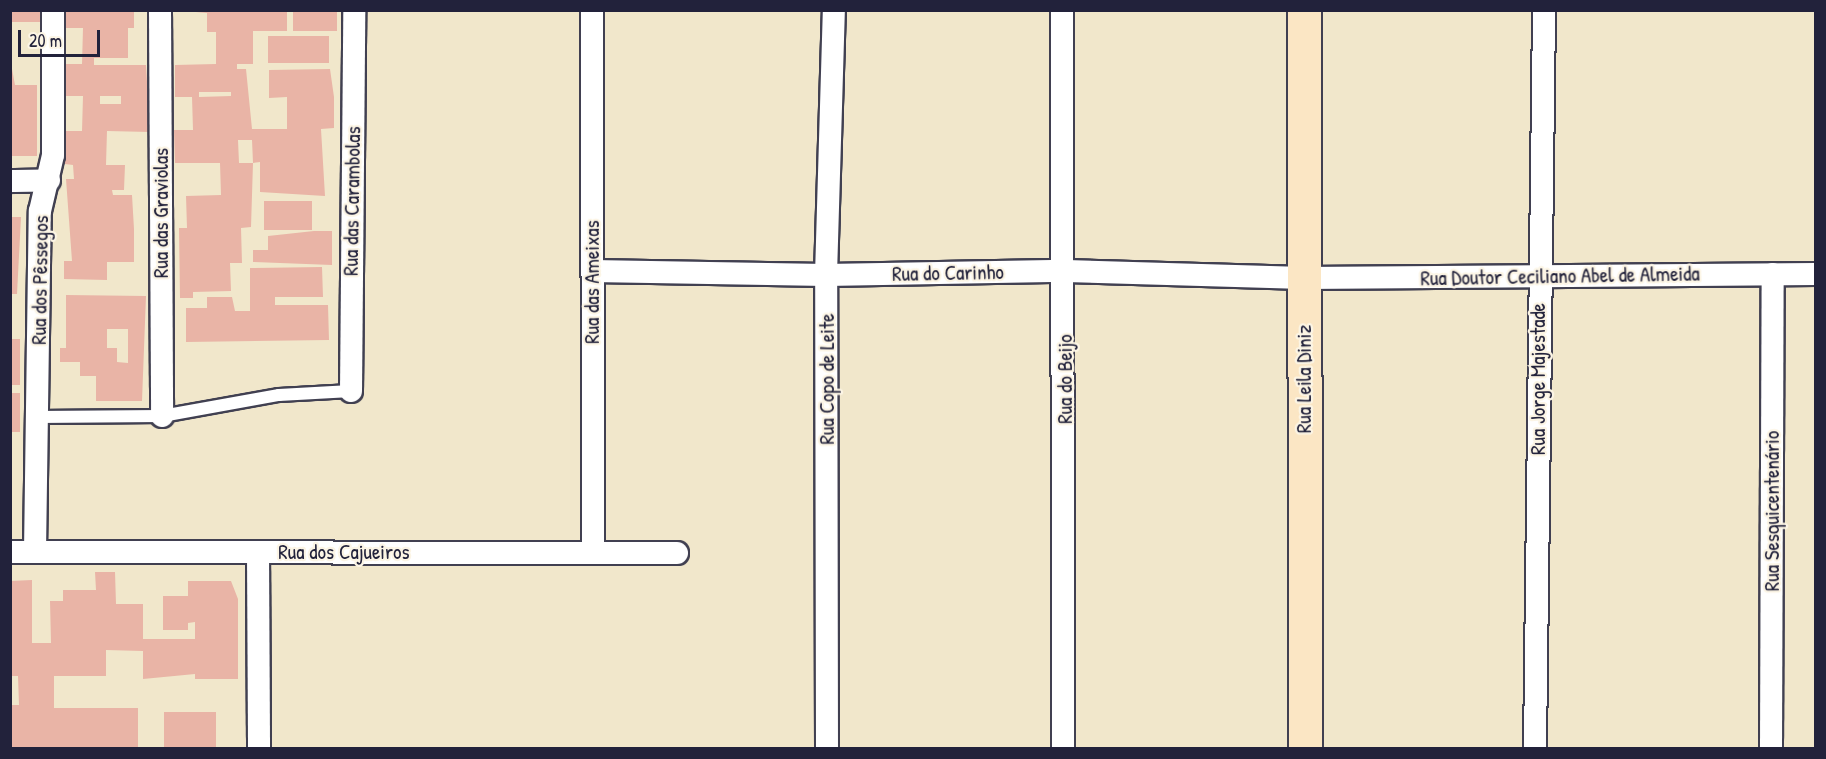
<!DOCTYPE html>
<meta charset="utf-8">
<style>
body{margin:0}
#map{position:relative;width:1826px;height:759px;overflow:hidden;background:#f1e7cb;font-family:"Patrick Hand",sans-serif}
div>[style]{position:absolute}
.building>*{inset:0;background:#e9b4a6;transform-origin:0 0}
.roads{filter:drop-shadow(2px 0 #414051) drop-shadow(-2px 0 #414051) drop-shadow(0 2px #414051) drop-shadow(0 -2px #414051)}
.lane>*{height:12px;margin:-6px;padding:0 6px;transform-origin:6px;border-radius:6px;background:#fff}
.street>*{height:22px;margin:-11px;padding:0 11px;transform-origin:11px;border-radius:11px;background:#fff}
.secondary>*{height:33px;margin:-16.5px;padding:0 16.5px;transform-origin:16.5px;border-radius:16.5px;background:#fbe6c4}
span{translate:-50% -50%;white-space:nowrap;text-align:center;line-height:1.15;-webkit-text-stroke:4.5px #fcf5e5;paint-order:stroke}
.street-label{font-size:21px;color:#22223b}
.frame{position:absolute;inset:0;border:12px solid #22223b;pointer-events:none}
.scale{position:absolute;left:18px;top:30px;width:82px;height:27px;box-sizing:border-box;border:3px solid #22223b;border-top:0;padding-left:8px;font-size:18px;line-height:21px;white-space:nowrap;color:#22223b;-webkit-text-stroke:4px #fcf5e5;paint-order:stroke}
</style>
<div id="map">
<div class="building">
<div style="left:10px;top:10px;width:30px;height:12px"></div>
<div style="clip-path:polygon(evenodd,65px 10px,134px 10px,134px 28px,128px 28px,128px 58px,94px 58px,94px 65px,146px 65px,150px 132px,107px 131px,106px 165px,125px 165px,124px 190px,112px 190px,113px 195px,132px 195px,134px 229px,134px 262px,107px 262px,107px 280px,64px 279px,64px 261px,72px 261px,66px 179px,74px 179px,73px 165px,65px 164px,65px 131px,82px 131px,83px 96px,66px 96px,66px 64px,82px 64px,83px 28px,64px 28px,65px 10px,100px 96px,121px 96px,121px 104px,100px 104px,100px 96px)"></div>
<div style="clip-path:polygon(evenodd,173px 10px,287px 10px,287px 31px,253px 31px,253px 64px,237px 64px,237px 69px,246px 69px,252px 129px,287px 129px,287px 97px,269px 98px,269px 70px,330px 69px,334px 97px,334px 128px,321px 129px,325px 196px,260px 192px,260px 162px,253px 163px,252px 140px,238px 140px,239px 163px,253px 163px,251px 227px,241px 228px,242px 263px,230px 263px,231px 291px,193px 292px,193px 298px,180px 298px,179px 228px,187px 228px,186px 196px,221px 195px,220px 163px,175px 163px,174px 130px,193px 130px,192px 97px,175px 97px,175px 65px,216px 64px,216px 32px,207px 32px,207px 13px,173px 10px,199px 92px,231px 92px,231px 96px,199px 97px,199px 92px)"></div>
<div style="left:293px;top:10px;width:44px;height:21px"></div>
<div style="left:329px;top:36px;width:27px;height:61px;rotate:90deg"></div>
<div style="clip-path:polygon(10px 58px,15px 85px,37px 85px,37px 156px,10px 156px)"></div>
<div style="left:312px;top:201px;width:29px;height:48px;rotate:90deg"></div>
<div style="clip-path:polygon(10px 217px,21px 217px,17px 294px,10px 294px)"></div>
<div style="clip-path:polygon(314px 231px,332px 231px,332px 265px,253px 262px,253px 250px,268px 250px,268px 236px)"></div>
<div style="clip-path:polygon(322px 267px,323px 297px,275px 297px,275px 305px,328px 305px,329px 340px,186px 342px,186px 308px,207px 308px,207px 297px,232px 297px,235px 311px,250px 311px,250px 268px)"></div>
<div style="clip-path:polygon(evenodd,66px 295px,146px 296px,142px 401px,96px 401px,96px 376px,80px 376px,80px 362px,60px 362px,60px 348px,66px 348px,66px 295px,107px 329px,128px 329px,128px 363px,117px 362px,117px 348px,107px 348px,107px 329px)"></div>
<div style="left:10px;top:339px;width:10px;height:46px"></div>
<div style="left:10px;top:393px;width:10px;height:39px"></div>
<div style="clip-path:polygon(95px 572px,115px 572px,116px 604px,143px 604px,143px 639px,195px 639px,195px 622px,188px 623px,188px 630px,163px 630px,163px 596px,188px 596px,188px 581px,231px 581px,238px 599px,238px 679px,195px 679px,195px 674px,143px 679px,143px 651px,106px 650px,106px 676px,54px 676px,54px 708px,138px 708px,138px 748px,10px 748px,10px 705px,19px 705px,18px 676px,10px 676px,10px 581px,32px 580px,32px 643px,51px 643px,50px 601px,63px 601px,63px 590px,96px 590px)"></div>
<div style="left:164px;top:712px;width:52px;height:36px"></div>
</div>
<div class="roads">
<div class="lane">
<div style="left:37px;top:417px;width:125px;rotate:-0.5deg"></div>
<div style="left:162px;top:416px;width:119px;rotate:-10.2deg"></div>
<div style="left:279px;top:395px;width:72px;rotate:-3.2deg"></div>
</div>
<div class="street">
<div style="left:160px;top:10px;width:406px;rotate:89.7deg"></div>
<div style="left:592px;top:10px;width:543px;rotate:89.89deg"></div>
<div style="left:1062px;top:10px;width:738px;rotate:89.92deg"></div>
<div style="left:10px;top:181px;width:39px;rotate:-1deg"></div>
<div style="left:592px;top:271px;width:234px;rotate:1deg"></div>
<div style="left:826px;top:275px;width:240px;rotate:-1deg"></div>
<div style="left:1066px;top:271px;width:238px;rotate:1.7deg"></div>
<div style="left:1304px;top:278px;width:512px;rotate:-0.45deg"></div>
<div style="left:351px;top:391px;width:381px;rotate:-89.5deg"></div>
<div style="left:10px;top:552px;width:667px;rotate:0.09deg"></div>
<div style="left:35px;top:552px;width:341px;rotate:-89.2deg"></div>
<div style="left:40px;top:211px;width:57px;rotate:-76.9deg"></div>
<div style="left:53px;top:155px;width:145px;rotate:-90deg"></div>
<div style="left:258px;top:552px;width:196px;rotate:89.7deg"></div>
<div style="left:827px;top:748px;width:473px;rotate:-90.1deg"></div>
<div style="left:826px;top:275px;width:265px;rotate:-88.3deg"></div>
<div style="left:1535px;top:748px;width:738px;rotate:-89.3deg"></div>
<div style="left:1771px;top:748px;width:474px;rotate:-89.8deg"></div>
</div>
<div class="secondary">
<div style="left:1304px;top:10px;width:738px;rotate:89.92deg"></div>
</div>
</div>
<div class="street-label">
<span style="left:352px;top:201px;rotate:-89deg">Rua das Carambolas</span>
<span style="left:161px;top:213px;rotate:-90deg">Rua das Graviolas</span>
<span style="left:948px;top:273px;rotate:-1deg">Rua do Carinho</span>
<span style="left:1560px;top:276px;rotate:-1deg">Rua Doutor Ceciliano Abel de Almeida</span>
<span style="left:40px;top:280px;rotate:-89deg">Rua dos Pêssegos</span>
<span style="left:592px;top:282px;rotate:-90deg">Rua das Ameixas</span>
<span style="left:827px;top:379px;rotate:-90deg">Rua Copo de Leite</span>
<span style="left:1065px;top:379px;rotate:-90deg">Rua do Beijo</span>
<span style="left:1304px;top:379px;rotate:-90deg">Rua Leila Diniz</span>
<span style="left:1538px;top:379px;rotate:-90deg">Rua Jorge Majestade</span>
<span style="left:1772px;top:511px;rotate:-90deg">Rua Sesquicentenário</span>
<span style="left:344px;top:552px">Rua dos Cajueiros</span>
</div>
<div class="frame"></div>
<div class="scale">20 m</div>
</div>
